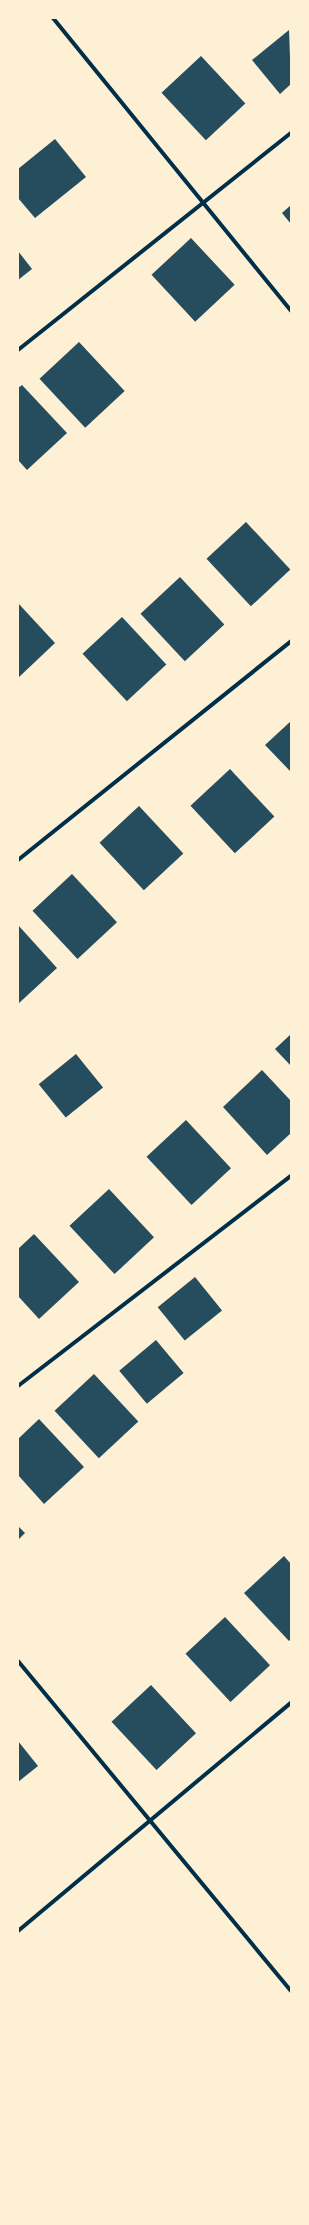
<!DOCTYPE html>
<style>
body{margin:0}
#map{position:relative;width:309px;height:2225px;overflow:hidden;background:#fdf0d5;font-family:"Exo 2",sans-serif}
div>[style]{position:absolute}
.building>*{inset:0;background:#264d5e;transform-origin:0 0}
.minor>*{height:4px;margin:-2px;padding:0 2px;transform-origin:2px;border-radius:2px;background:#003049}
span{translate:-50% -50%;white-space:nowrap;text-align:center;line-height:1.15;-webkit-text-stroke:3px #fdf0d5;paint-order:stroke}
.frame{position:absolute;inset:0;border:19px solid #fdf0d5;pointer-events:none}
</style>
<div id="map">
<div class="building">
<div style="clip-path:polygon(289px 30px,291px 84px,280px 94px,252px 60px)"></div>
<div style="left:201px;top:56px;width:65px;height:54px;rotate:47deg"></div>
<div style="clip-path:polygon(55px 139px,86px 177px,35px 218px,18px 198px,18px 169px)"></div>
<div style="clip-path:polygon(291px 205px,291px 224px,282px 213px)"></div>
<div style="left:191px;top:238px;width:64px;height:54px;rotate:47deg"></div>
<div style="clip-path:polygon(18px 251px,32px 269px,18px 280px)"></div>
<div style="left:79px;top:342px;width:67px;height:54px;rotate:47deg"></div>
<div style="clip-path:polygon(22px 385px,67px 433px,27px 470px,18px 460px,18px 388px)"></div>
<div style="left:246px;top:522px;width:65px;height:54px;rotate:47deg"></div>
<div style="left:180px;top:577px;width:65px;height:54px;rotate:47deg"></div>
<div style="clip-path:polygon(18px 603px,55px 643px,18px 678px)"></div>
<div style="left:122px;top:617px;width:65px;height:54px;rotate:47deg"></div>
<div style="clip-path:polygon(291px 721px,291px 772px,265px 745px)"></div>
<div style="left:230px;top:769px;width:65px;height:54px;rotate:47deg"></div>
<div style="left:139px;top:806px;width:65px;height:54px;rotate:47deg"></div>
<div style="left:72px;top:874px;width:66px;height:54px;rotate:47deg"></div>
<div style="clip-path:polygon(18px 925px,57px 968px,18px 1004px)"></div>
<div style="clip-path:polygon(291px 1034px,291px 1066px,275px 1049px)"></div>
<div style="left:76px;top:1054px;width:43px;height:48px;rotate:51deg"></div>
<div style="clip-path:polygon(262px 1070px,291px 1101px,291px 1133px,267px 1155px,223px 1107px)"></div>
<div style="left:186px;top:1120px;width:66px;height:54px;rotate:47deg"></div>
<div style="left:109px;top:1189px;width:66px;height:54px;rotate:47deg"></div>
<div style="clip-path:polygon(34px 1234px,79px 1282px,39px 1319px,18px 1296px,18px 1249px)"></div>
<div style="left:195px;top:1277px;width:43px;height:48px;rotate:51deg"></div>
<div style="left:156px;top:1340px;width:43px;height:48px;rotate:50deg"></div>
<div style="left:94px;top:1374px;width:65px;height:54px;rotate:47deg"></div>
<div style="clip-path:polygon(39px 1419px,84px 1467px,44px 1504px,18px 1475px,18px 1439px)"></div>
<div style="clip-path:polygon(18px 1526px,25px 1533px,18px 1540px)"></div>
<div style="clip-path:polygon(284px 1556px,291px 1564px,291px 1639px,289px 1641px,244px 1593px)"></div>
<div style="left:225px;top:1617px;width:66px;height:54px;rotate:47deg"></div>
<div style="left:151px;top:1685px;width:66px;height:54px;rotate:47deg"></div>
<div style="clip-path:polygon(18px 1741px,38px 1766px,18px 1782px)"></div>
</div>
<div class="minor">
<div style="left:53px;top:18px;width:377px;rotate:50.9deg"></div>
<div style="left:18px;top:350px;width:349px;rotate:-38.5deg"></div>
<div style="left:18px;top:860px;width:350px;rotate:-38.7deg"></div>
<div style="left:18px;top:1386px;width:344px;rotate:-37.6deg"></div>
<div style="left:18px;top:1661px;width:428px;rotate:50.4deg"></div>
<div style="left:18px;top:1931px;width:356px;rotate:-39.9deg"></div>
</div>
<div class="frame"></div>
</div>
